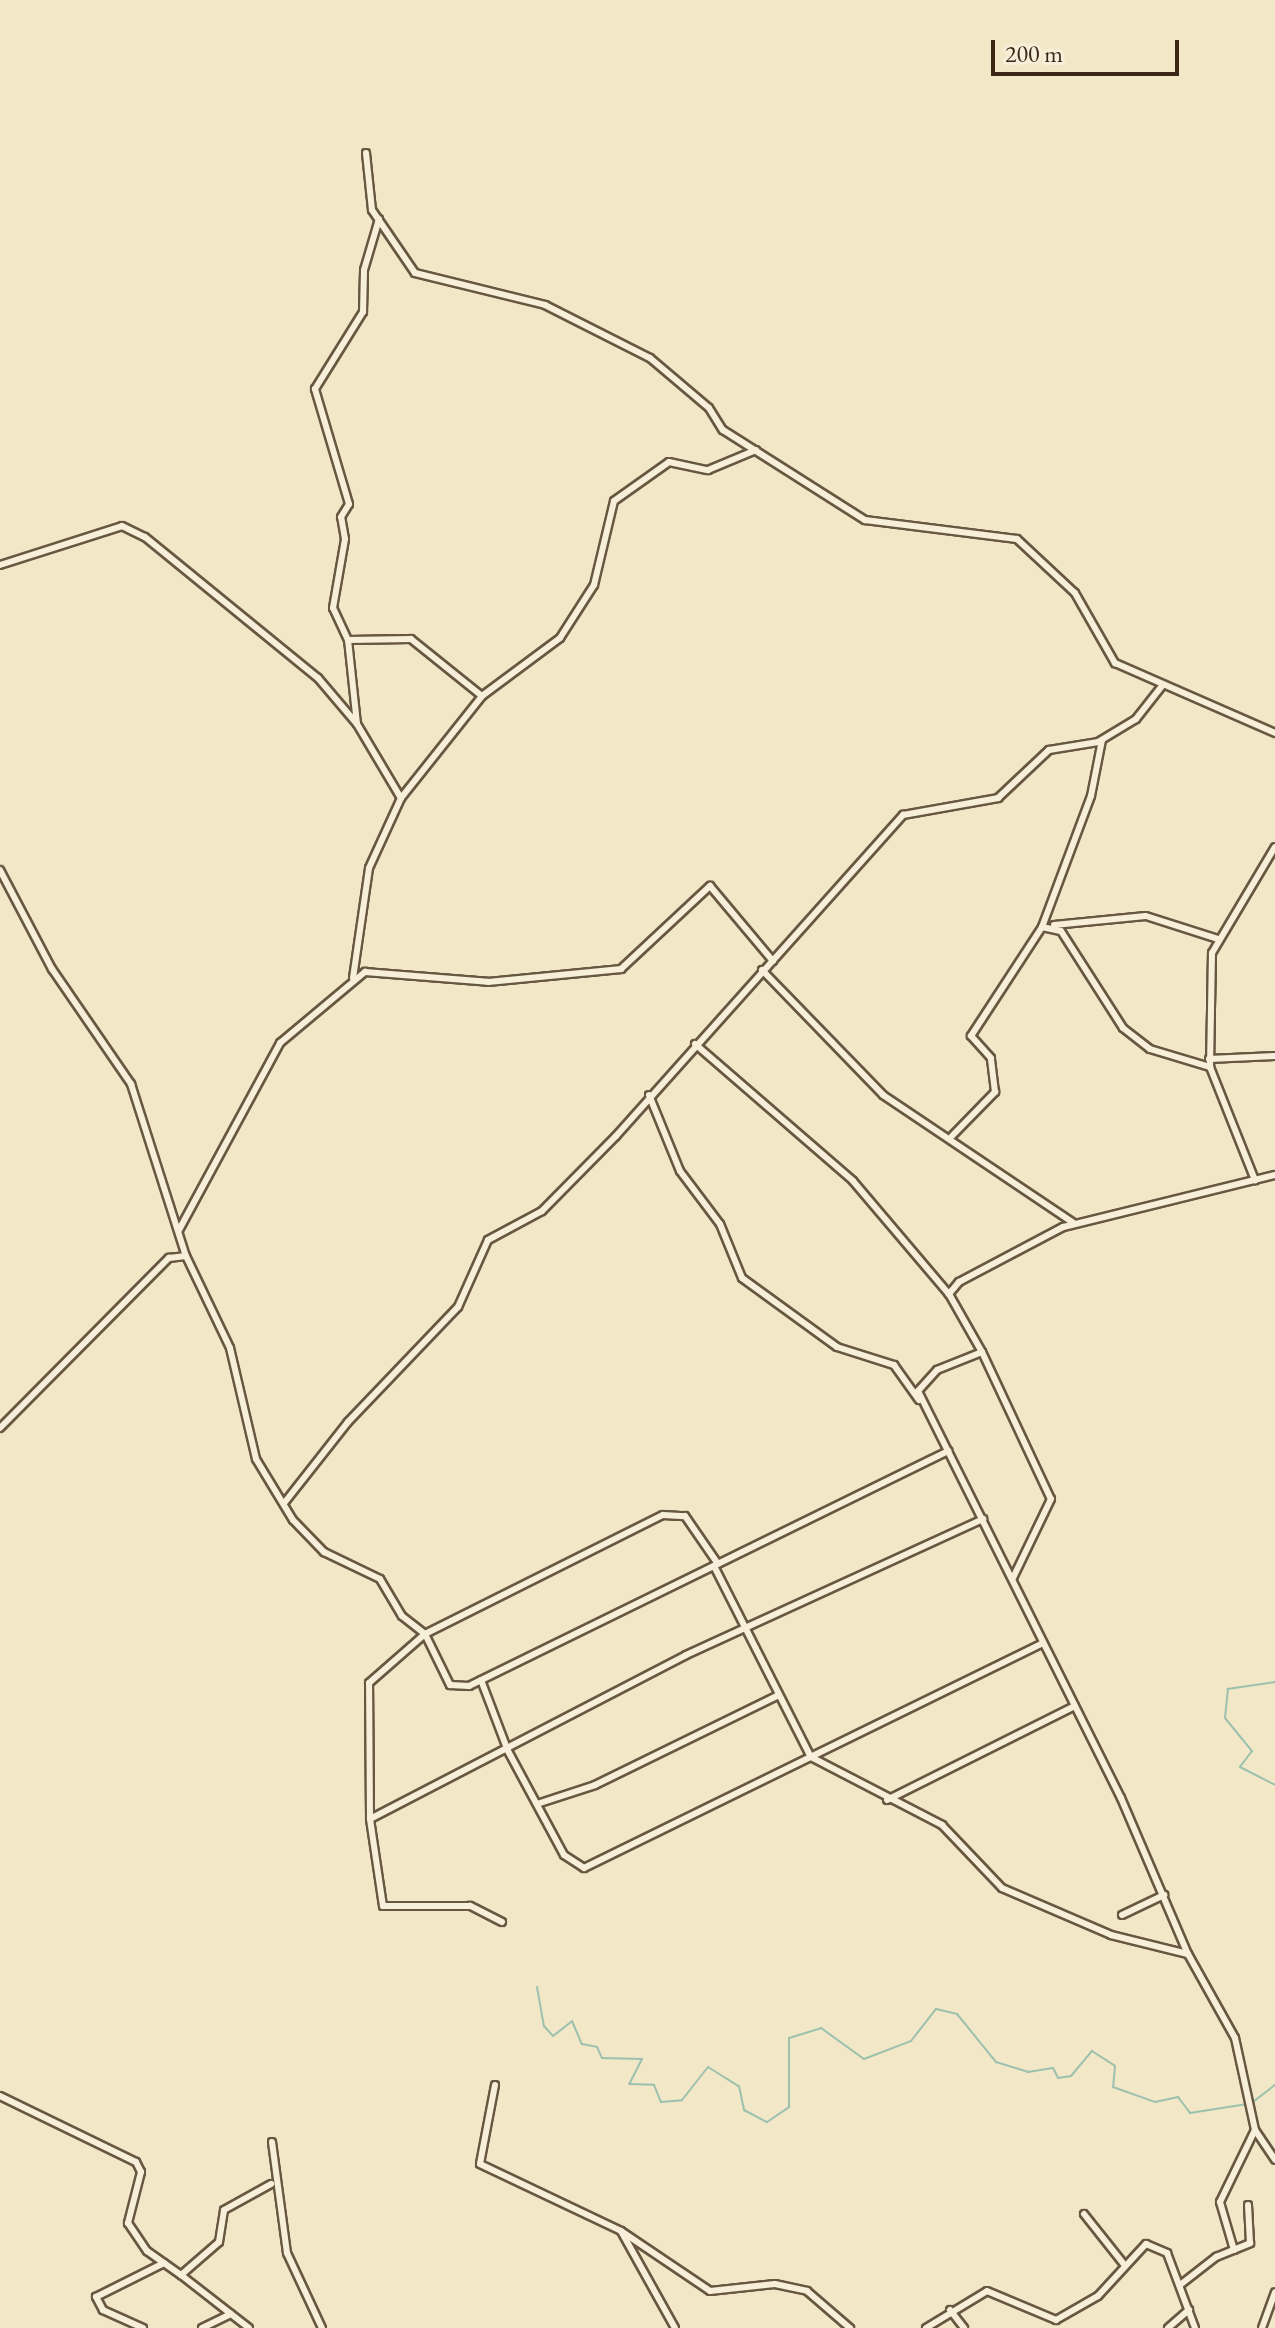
<!DOCTYPE html>
<style>
body{margin:0}
#map{position:relative;width:1275px;height:2328px;overflow:hidden;background:#f2e7c6;font-family:"EB Garamond",serif}
div>[style]{position:absolute}
.stream>*{height:2px;margin:-1px;padding:0 1px;transform-origin:1px;border-radius:1px;background:#9cc1ae}
.roads{filter:drop-shadow(2px 0 #685741) drop-shadow(-2px 0 #685741) drop-shadow(0 2px #685741) drop-shadow(0 -2px #685741)}
.minor>*{height:6px;margin:-3px;padding:0 3px;transform-origin:3px;border-radius:3px;background:#f7efda}
span{translate:-50% -50%;white-space:nowrap;text-align:center;line-height:1.15;-webkit-text-stroke:6px #f7efda;paint-order:stroke}
.scale{position:absolute;left:991px;top:40px;width:188px;height:36px;box-sizing:border-box;border:4px solid #3a2715;border-top:0;padding-left:10px;font-size:24px;line-height:28px;white-space:nowrap;color:#3a2715;-webkit-text-stroke:6px #f7efda;paint-order:stroke}
</style>
<div id="map">
<div class="stream">
<div style="left:1275px;top:1682px;width:48px;rotate:171.5deg"></div>
<div style="left:1228px;top:1689px;width:29px;rotate:96deg"></div>
<div style="left:1225px;top:1718px;width:43px;rotate:50.7deg"></div>
<div style="left:1252px;top:1751px;width:20px;rotate:127deg"></div>
<div style="left:1240px;top:1767px;width:39px;rotate:27deg"></div>
<div style="left:537px;top:1987px;width:40px;rotate:80deg"></div>
<div style="left:544px;top:2026px;width:13px;rotate:48deg"></div>
<div style="left:553px;top:2036px;width:24px;rotate:-38deg"></div>
<div style="left:572px;top:2021px;width:25px;rotate:67deg"></div>
<div style="left:582px;top:2044px;width:15px;rotate:11deg"></div>
<div style="left:597px;top:2047px;width:12px;rotate:66deg"></div>
<div style="left:602px;top:2058px;width:40px;rotate:1.4deg"></div>
<div style="left:642px;top:2059px;width:28px;rotate:117deg"></div>
<div style="left:629px;top:2084px;width:25px;rotate:2deg"></div>
<div style="left:654px;top:2085px;width:18px;rotate:68deg"></div>
<div style="left:661px;top:2102px;width:21px;rotate:-5deg"></div>
<div style="left:682px;top:2100px;width:42px;rotate:-51.8deg"></div>
<div style="left:708px;top:2067px;width:36px;rotate:32deg"></div>
<div style="left:739px;top:2086px;width:25px;rotate:78deg"></div>
<div style="left:744px;top:2110px;width:26px;rotate:28deg"></div>
<div style="left:767px;top:2122px;width:27px;rotate:-34deg"></div>
<div style="left:789px;top:2107px;width:69px;rotate:-90deg"></div>
<div style="left:789px;top:2038px;width:34px;rotate:-17deg"></div>
<div style="left:821px;top:2028px;width:53px;rotate:35.8deg"></div>
<div style="left:864px;top:2059px;width:50px;rotate:-21deg"></div>
<div style="left:911px;top:2041px;width:41px;rotate:-52deg"></div>
<div style="left:936px;top:2009px;width:22px;rotate:13deg"></div>
<div style="left:957px;top:2014px;width:62px;rotate:50.9deg"></div>
<div style="left:996px;top:2062px;width:34px;rotate:17deg"></div>
<div style="left:1028px;top:2072px;width:25px;rotate:-9deg"></div>
<div style="left:1053px;top:2068px;width:11px;rotate:63deg"></div>
<div style="left:1058px;top:2078px;width:13px;rotate:-9deg"></div>
<div style="left:1071px;top:2076px;width:33px;rotate:-50deg"></div>
<div style="left:1092px;top:2051px;width:27px;rotate:33deg"></div>
<div style="left:1115px;top:2066px;width:21px;rotate:95deg"></div>
<div style="left:1113px;top:2087px;width:45px;rotate:19.7deg"></div>
<div style="left:1155px;top:2102px;width:24px;rotate:-12deg"></div>
<div style="left:1178px;top:2097px;width:20px;rotate:53deg"></div>
<div style="left:1190px;top:2113px;width:58px;rotate:-9deg"></div>
<div style="left:1253px;top:2102px;width:28px;rotate:-38deg"></div>
</div>
<div class="roads">
<div class="minor">
<div style="left:366px;top:153px;width:57px;rotate:84deg"></div>
<div style="left:372px;top:210px;width:76px;rotate:55.7deg"></div>
<div style="left:415px;top:273px;width:134px;rotate:13.8deg"></div>
<div style="left:545px;top:305px;width:118px;rotate:26.8deg"></div>
<div style="left:650px;top:358px;width:77px;rotate:40.3deg"></div>
<div style="left:709px;top:408px;width:26px;rotate:58deg"></div>
<div style="left:723px;top:430px;width:168px;rotate:32.4deg"></div>
<div style="left:865px;top:520px;width:153px;rotate:7.1deg"></div>
<div style="left:1017px;top:539px;width:79px;rotate:43deg"></div>
<div style="left:1075px;top:593px;width:81px;rotate:60.3deg"></div>
<div style="left:1115px;top:663px;width:175px;rotate:23.6deg"></div>
<div style="left:0;top:565px;width:128px;rotate:-17.7deg"></div>
<div style="left:122px;top:526px;width:25px;rotate:26deg"></div>
<div style="left:145px;top:537px;width:223px;rotate:39.2deg"></div>
<div style="left:318px;top:678px;width:60px;rotate:49.7deg"></div>
<div style="left:357px;top:724px;width:86px;rotate:59.3deg"></div>
<div style="left:348px;top:640px;width:63px;rotate:-0.9deg"></div>
<div style="left:411px;top:639px;width:91px;rotate:38.8deg"></div>
<div style="left:357px;top:724px;width:84px;rotate:-96.1deg"></div>
<div style="left:348px;top:640px;width:35px;rotate:-115deg"></div>
<div style="left:333px;top:608px;width:70px;rotate:-80.1deg"></div>
<div style="left:345px;top:539px;width:22px;rotate:-100deg"></div>
<div style="left:341px;top:517px;width:15px;rotate:-58deg"></div>
<div style="left:349px;top:504px;width:120px;rotate:-106.5deg"></div>
<div style="left:315px;top:389px;width:91px;rotate:-58.1deg"></div>
<div style="left:363px;top:312px;width:42px;rotate:-88.6deg"></div>
<div style="left:364px;top:270px;width:53px;rotate:-73.6deg"></div>
<div style="left:0;top:870px;width:112px;rotate:62.3deg"></div>
<div style="left:52px;top:969px;width:140px;rotate:55.5deg"></div>
<div style="left:131px;top:1084px;width:181px;rotate:72.3deg"></div>
<div style="left:186px;top:1256px;width:102px;rotate:64.4deg"></div>
<div style="left:230px;top:1348px;width:114px;rotate:76.8deg"></div>
<div style="left:256px;top:1459px;width:71px;rotate:58.8deg"></div>
<div style="left:293px;top:1520px;width:45px;rotate:45.9deg"></div>
<div style="left:324px;top:1552px;width:62px;rotate:25.7deg"></div>
<div style="left:380px;top:1579px;width:43px;rotate:59.3deg"></div>
<div style="left:402px;top:1616px;width:29px;rotate:38deg"></div>
<div style="left:425px;top:1634px;width:57px;rotate:63.9deg"></div>
<div style="left:450px;top:1685px;width:19px;rotate:3deg"></div>
<div style="left:469px;top:1686px;width:534px;rotate:-26.13deg"></div>
<div style="left:1054px;top:925px;width:92px;rotate:-5.6deg"></div>
<div style="left:1146px;top:916px;width:76px;rotate:17.7deg"></div>
<div style="left:1042px;top:927px;width:19px;rotate:12deg"></div>
<div style="left:1061px;top:931px;width:115px;rotate:57.4deg"></div>
<div style="left:1123px;top:1028px;width:34px;rotate:38deg"></div>
<div style="left:1150px;top:1049px;width:63px;rotate:16.7deg"></div>
<div style="left:1210px;top:1067px;width:122px;rotate:68.3deg"></div>
<div style="left:762px;top:970px;width:174px;rotate:45.9deg"></div>
<div style="left:883px;top:1095px;width:231px;rotate:33.9deg"></div>
<div style="left:353px;top:978px;width:111px;rotate:-81.7deg"></div>
<div style="left:369px;top:868px;width:77px;rotate:-65.4deg"></div>
<div style="left:401px;top:798px;width:130px;rotate:-51.5deg"></div>
<div style="left:482px;top:696px;width:97px;rotate:-36.6deg"></div>
<div style="left:560px;top:638px;width:63px;rotate:-57.3deg"></div>
<div style="left:594px;top:585px;width:86px;rotate:-76.6deg"></div>
<div style="left:614px;top:501px;width:67px;rotate:-35.3deg"></div>
<div style="left:669px;top:462px;width:40px;rotate:12deg"></div>
<div style="left:708px;top:470px;width:52px;rotate:-22.6deg"></div>
<div style="left:695px;top:1044px;width:209px;rotate:40.9deg"></div>
<div style="left:853px;top:1181px;width:148px;rotate:49.7deg"></div>
<div style="left:1209px;top:1059px;width:66px;rotate:-2.6deg"></div>
<div style="left:1210px;top:1067px;width:114px;rotate:-89deg"></div>
<div style="left:1212px;top:953px;width:123px;rotate:-59.3deg"></div>
<div style="left:649px;top:1095px;width:82px;rotate:67.8deg"></div>
<div style="left:680px;top:1171px;width:66px;rotate:53deg"></div>
<div style="left:720px;top:1224px;width:58px;rotate:67.8deg"></div>
<div style="left:742px;top:1278px;width:117px;rotate:36deg"></div>
<div style="left:837px;top:1347px;width:60px;rotate:17.5deg"></div>
<div style="left:894px;top:1365px;width:43px;rotate:54.5deg"></div>
<div style="left:952px;top:1136px;width:62px;rotate:-45.7deg"></div>
<div style="left:995px;top:1092px;width:34px;rotate:-97deg"></div>
<div style="left:991px;top:1058px;width:30px;rotate:-132deg"></div>
<div style="left:971px;top:1036px;width:130px;rotate:-56.9deg"></div>
<div style="left:1042px;top:927px;width:140px;rotate:-69.5deg"></div>
<div style="left:1091px;top:796px;width:57px;rotate:-78.9deg"></div>
<div style="left:1275px;top:1175px;width:218px;rotate:166.2deg"></div>
<div style="left:1063px;top:1227px;width:118px;rotate:152.1deg"></div>
<div style="left:959px;top:1282px;width:16px;rotate:130deg"></div>
<div style="left:949px;top:1294px;width:67px;rotate:60.4deg"></div>
<div style="left:982px;top:1352px;width:48px;rotate:158.2deg"></div>
<div style="left:937px;top:1370px;width:28px;rotate:132deg"></div>
<div style="left:918px;top:1391px;width:455px;rotate:63.5deg"></div>
<div style="left:1121px;top:1798px;width:170px;rotate:66.8deg"></div>
<div style="left:1188px;top:1954px;width:96px;rotate:60.8deg"></div>
<div style="left:1235px;top:2038px;width:94px;rotate:77.7deg"></div>
<div style="left:1255px;top:2130px;width:36px;rotate:56deg"></div>
<div style="left:179px;top:1230px;width:213px;rotate:-61.6deg"></div>
<div style="left:280px;top:1043px;width:111px;rotate:-39.9deg"></div>
<div style="left:365px;top:972px;width:123px;rotate:4.6deg"></div>
<div style="left:488px;top:982px;width:134px;rotate:-5.6deg"></div>
<div style="left:621px;top:969px;width:122px;rotate:-43deg"></div>
<div style="left:710px;top:886px;width:98px;rotate:50deg"></div>
<div style="left:982px;top:1352px;width:162px;rotate:64.9deg"></div>
<div style="left:1051px;top:1499px;width:88px;rotate:115.7deg"></div>
<div style="left:0;top:1428px;width:240px;rotate:-45.2deg"></div>
<div style="left:169px;top:1258px;width:17px;rotate:-7deg"></div>
<div style="left:285px;top:1502px;width:102px;rotate:-51.8deg"></div>
<div style="left:348px;top:1422px;width:159px;rotate:-46.3deg"></div>
<div style="left:458px;top:1307px;width:73px;rotate:-65.9deg"></div>
<div style="left:488px;top:1240px;width:61px;rotate:-28.2deg"></div>
<div style="left:542px;top:1211px;width:105px;rotate:-45.4deg"></div>
<div style="left:616px;top:1136px;width:431px;rotate:-48.2deg"></div>
<div style="left:903px;top:815px;width:97px;rotate:-10.1deg"></div>
<div style="left:998px;top:798px;width:70px;rotate:-43.3deg"></div>
<div style="left:1049px;top:750px;width:50px;rotate:-9.3deg"></div>
<div style="left:1098px;top:742px;width:44px;rotate:-31.2deg"></div>
<div style="left:1136px;top:719px;width:42px;rotate:-51.8deg"></div>
<div style="left:714px;top:1566px;width:214px;rotate:63.1deg"></div>
<div style="left:811px;top:1757px;width:148px;rotate:27.4deg"></div>
<div style="left:942px;top:1825px;width:87px;rotate:46.4deg"></div>
<div style="left:1002px;top:1888px;width:119px;rotate:23.3deg"></div>
<div style="left:1111px;top:1935px;width:79px;rotate:13.9deg"></div>
<div style="left:481px;top:1680px;width:76px;rotate:69.2deg"></div>
<div style="left:508px;top:1751px;width:118px;rotate:61.7deg"></div>
<div style="left:564px;top:1855px;width:24px;rotate:33deg"></div>
<div style="left:584px;top:1868px;width:511px;rotate:-26.11deg"></div>
<div style="left:887px;top:1800px;width:210px;rotate:-26.6deg"></div>
<div style="left:537px;top:1804px;width:61px;rotate:-18.1deg"></div>
<div style="left:595px;top:1785px;width:203px;rotate:-26.1deg"></div>
<div style="left:370px;top:1819px;width:356px;rotate:-27.4deg"></div>
<div style="left:686px;top:1655px;width:327px;rotate:-24.6deg"></div>
<div style="left:1122px;top:1915px;width:47px;rotate:-25.5deg"></div>
<div style="left:502px;top:1922px;width:36px;rotate:-153deg"></div>
<div style="left:470px;top:1906px;width:87px;rotate:180deg"></div>
<div style="left:383px;top:1906px;width:88px;rotate:-98.5deg"></div>
<div style="left:370px;top:1819px;width:136px;rotate:-90.4deg"></div>
<div style="left:369px;top:1683px;width:74px;rotate:-41.2deg"></div>
<div style="left:425px;top:1634px;width:266px;rotate:-26.6deg"></div>
<div style="left:663px;top:1515px;width:22px;rotate:3deg"></div>
<div style="left:685px;top:1516px;width:58px;rotate:55.5deg"></div>
<div style="left:495px;top:2085px;width:80px;rotate:100.8deg"></div>
<div style="left:480px;top:2164px;width:156px;rotate:25.4deg"></div>
<div style="left:621px;top:2231px;width:111px;rotate:60.9deg"></div>
<div style="left:0;top:2096px;width:151px;rotate:25.9deg"></div>
<div style="left:136px;top:2162px;width:11px;rotate:63deg"></div>
<div style="left:141px;top:2172px;width:53px;rotate:104.3deg"></div>
<div style="left:128px;top:2223px;width:34px;rotate:56deg"></div>
<div style="left:147px;top:2251px;width:42px;rotate:35.2deg"></div>
<div style="left:181px;top:2275px;width:50px;rotate:-41deg"></div>
<div style="left:219px;top:2242px;width:32px;rotate:-81deg"></div>
<div style="left:224px;top:2210px;width:54px;rotate:-29deg"></div>
<div style="left:272px;top:2142px;width:112px;rotate:82.3deg"></div>
<div style="left:287px;top:2253px;width:83px;rotate:65deg"></div>
<div style="left:1084px;top:2214px;width:63px;rotate:51.5deg"></div>
<div style="left:621px;top:2231px;width:107px;rotate:34deg"></div>
<div style="left:710px;top:2291px;width:65px;rotate:-6.1deg"></div>
<div style="left:775px;top:2284px;width:33px;rotate:12deg"></div>
<div style="left:807px;top:2291px;width:57px;rotate:40.7deg"></div>
<div style="left:1234px;top:2250px;width:50px;rotate:-106.3deg"></div>
<div style="left:1220px;top:2202px;width:80px;rotate:-64.1deg"></div>
<div style="left:181px;top:2275px;width:86px;rotate:37.9deg"></div>
<div style="left:1180px;top:2285px;width:46px;rotate:-37.9deg"></div>
<div style="left:1216px;top:2257px;width:37px;rotate:-22deg"></div>
<div style="left:1250px;top:2243px;width:38px;rotate:-93deg"></div>
<div style="left:950px;top:2310px;width:23px;rotate:52deg"></div>
<div style="left:143px;top:2328px;width:44px;rotate:-155.8deg"></div>
<div style="left:103px;top:2310px;width:15px;rotate:-118deg"></div>
<div style="left:96px;top:2297px;width:76px;rotate:-26.6deg"></div>
<div style="left:202px;top:2328px;width:32px;rotate:-26deg"></div>
<div style="left:926px;top:2328px;width:71px;rotate:-31.2deg"></div>
<div style="left:987px;top:2291px;width:75px;rotate:22.8deg"></div>
<div style="left:1056px;top:2320px;width:48px;rotate:-29.7deg"></div>
<div style="left:1098px;top:2296px;width:71px;rotate:-47.3deg"></div>
<div style="left:1146px;top:2244px;width:23px;rotate:23deg"></div>
<div style="left:1167px;top:2253px;width:80px;rotate:69.5deg"></div>
<div style="left:1168px;top:2328px;width:28px;rotate:-41deg"></div>
<div style="left:1262px;top:2328px;width:38px;rotate:-70deg"></div>
</div>
</div>
<div class="scale">200 m</div>
</div>
